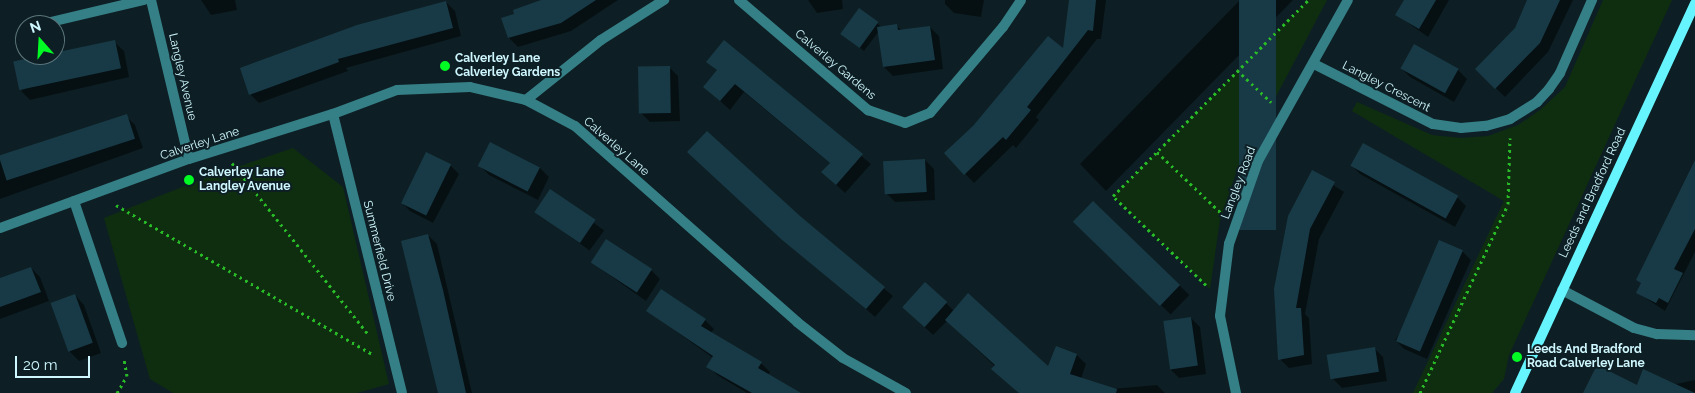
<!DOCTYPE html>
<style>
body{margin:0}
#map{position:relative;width:1695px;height:393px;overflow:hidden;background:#0d1f24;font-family:Raleway,sans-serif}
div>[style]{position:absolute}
.green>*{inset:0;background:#0f2e10}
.shadow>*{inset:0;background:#0007;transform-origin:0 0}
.building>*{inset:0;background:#183a46;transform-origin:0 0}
.path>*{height:3px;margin-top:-1.5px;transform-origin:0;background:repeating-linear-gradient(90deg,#29bb27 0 2.5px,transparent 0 6.5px)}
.minor>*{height:10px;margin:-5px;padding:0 5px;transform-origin:5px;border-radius:5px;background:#357f86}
.secondary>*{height:10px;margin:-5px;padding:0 5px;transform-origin:5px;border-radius:5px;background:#66f5ff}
.dots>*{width:14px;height:14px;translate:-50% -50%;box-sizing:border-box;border:2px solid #0d1f24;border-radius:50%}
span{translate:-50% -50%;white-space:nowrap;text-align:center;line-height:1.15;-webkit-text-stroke:4px #0d1f24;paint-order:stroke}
.poi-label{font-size:12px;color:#cff7ff;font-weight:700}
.left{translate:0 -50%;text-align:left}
.street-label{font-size:12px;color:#cff7ff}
.north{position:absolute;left:15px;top:15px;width:50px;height:50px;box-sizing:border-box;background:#0d1f24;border:1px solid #5b757c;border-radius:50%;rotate:341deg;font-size:14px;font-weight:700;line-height:20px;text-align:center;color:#cff7ff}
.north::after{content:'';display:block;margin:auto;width:18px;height:22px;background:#00fa24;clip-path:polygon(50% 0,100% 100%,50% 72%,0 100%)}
.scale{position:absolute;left:15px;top:356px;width:75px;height:22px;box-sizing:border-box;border:2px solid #cff7ff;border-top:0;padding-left:6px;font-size:15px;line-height:18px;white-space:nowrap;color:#cff7ff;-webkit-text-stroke:4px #0d1f24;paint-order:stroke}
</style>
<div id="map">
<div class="green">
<div style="clip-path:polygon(1308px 0,1327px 0,1237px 170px,1220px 220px,1210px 289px,1113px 196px)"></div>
<div style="clip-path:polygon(1603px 0,1672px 0,1509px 355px,1504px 379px,1492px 393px,1413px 393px,1504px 201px,1352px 111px,1357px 102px,1432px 135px,1461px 138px,1488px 136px,1518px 125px,1540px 110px,1565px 87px)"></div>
<div style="clip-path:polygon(293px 148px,343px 187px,389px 384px,357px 393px,173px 393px,150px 379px,104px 218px,205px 178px)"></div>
</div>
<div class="shadow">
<div style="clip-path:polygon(201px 0,235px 0,237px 10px,211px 15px)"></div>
<div style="clip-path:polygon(549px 0,618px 0,571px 31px,518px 47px,509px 38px,503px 19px)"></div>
<div style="clip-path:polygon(808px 0,842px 0,843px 9px,817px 13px)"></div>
<div style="clip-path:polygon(945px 0,984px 0,981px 17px,954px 13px,945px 4px)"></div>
<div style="clip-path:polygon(1070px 0,1106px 0,1101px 39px,1097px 39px,1036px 117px,1039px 120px,1016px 148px,1013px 145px,974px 183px,945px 153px,1064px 50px)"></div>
<div style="clip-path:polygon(1240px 0,1293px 0,1106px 191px,1080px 164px)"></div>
<div style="clip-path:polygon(1405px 0,1449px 0,1428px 37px,1397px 15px)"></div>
<div style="clip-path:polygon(1528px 0,1573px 0,1548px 52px,1505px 97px,1476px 69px,1516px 29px)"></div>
<div style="clip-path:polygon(446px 2px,455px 11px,461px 36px,346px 68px,348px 71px,259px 103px,250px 94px)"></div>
<div style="clip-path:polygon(877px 23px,881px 27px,896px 25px,902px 31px,930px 27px,939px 36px,943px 69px,893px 76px,884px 67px,879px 31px,864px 51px,842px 34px)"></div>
<div style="clip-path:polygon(114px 42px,124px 51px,129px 77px,30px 100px,21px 91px)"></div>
<div style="clip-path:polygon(724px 42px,871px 164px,845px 193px,832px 181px,831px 164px,744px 92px,730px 110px,705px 87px,718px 71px,708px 62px)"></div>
<div style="clip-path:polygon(669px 67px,678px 76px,680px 121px,650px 122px,641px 113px)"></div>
<div style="clip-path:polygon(1401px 68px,1458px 70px,1467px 79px,1454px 102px,1410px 77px)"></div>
<div style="clip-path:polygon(126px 116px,135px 125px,143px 148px,0 199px,0 160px)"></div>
<div style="clip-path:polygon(491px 144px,540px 168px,549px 177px,538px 200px,489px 175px,480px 166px)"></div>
<div style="clip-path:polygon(925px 160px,934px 169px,935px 200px,895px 202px,886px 193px)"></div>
<div style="clip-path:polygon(698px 161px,799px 217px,893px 296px,875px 317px)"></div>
<div style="clip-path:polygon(1695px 161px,1695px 252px,1665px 311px,1638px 293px,1642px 284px,1638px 280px)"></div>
<div style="clip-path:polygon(450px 165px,459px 174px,433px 223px,410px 211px,401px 202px)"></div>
<div style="clip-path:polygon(1351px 165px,1457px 197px,1466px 206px,1455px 227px,1360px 174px)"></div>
<div style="clip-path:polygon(1313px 172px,1344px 192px,1319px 239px,1305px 314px,1309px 318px,1312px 364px,1289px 368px,1280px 359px)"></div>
<div style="left:550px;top:191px;width:67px;height:25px;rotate:36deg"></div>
<div style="left:1093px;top:202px;width:134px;height:27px;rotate:44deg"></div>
<div style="clip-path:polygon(428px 235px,437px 244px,472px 393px,438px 393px)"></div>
<div style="clip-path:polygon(1462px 251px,1471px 260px,1427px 359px,1404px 349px,1395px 340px)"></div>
<div style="clip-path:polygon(591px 262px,651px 270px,660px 279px,646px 301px)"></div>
<div style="clip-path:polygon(31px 268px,40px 277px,49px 301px,0 319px,0 280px)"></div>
<div style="clip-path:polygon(75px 295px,84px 305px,101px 353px,79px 361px,70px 352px)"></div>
<div style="clip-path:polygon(946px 303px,954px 311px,1049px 368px,1077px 355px,1086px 364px,1081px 379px,1111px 389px,1157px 385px,1165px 393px,1023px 393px,947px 321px,933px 335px,913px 316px)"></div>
<div style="clip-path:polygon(648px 311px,705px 320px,714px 329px,711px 333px,761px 363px,770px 372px,768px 375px,799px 393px,747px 393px,717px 375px,708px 366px,713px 358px)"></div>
<div style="clip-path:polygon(1191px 318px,1200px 327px,1206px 374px,1179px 378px,1170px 369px,1164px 322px)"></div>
<div style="clip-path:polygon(1374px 348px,1383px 357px,1387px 381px,1342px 388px,1332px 378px)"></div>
<div style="clip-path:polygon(1644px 371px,1676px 384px,1695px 380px,1695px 393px,1584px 393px,1635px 391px)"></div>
</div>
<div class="building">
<div style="clip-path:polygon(541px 0,596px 0,561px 23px,508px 38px,501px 18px,514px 14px,513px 10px)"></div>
<div style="clip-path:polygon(1069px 0,1096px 0,1093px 31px,1088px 30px,1056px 71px,1027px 107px,1031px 110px,1006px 140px,1003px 137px,964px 175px,944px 153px,973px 126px,1048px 36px,1063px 48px)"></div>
<div style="left:1239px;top:0;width:37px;height:230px"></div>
<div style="clip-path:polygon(1404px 0,1436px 0,1419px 29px,1395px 15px)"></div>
<div style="clip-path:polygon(1527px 0,1560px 0,1540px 43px,1495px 89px,1475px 69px,1515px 28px)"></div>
<div style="clip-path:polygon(446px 1px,453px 28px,338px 59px,339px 62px,249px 95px,240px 68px,357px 25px)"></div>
<div style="left:859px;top:8px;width:24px;height:32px;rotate:36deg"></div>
<div style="clip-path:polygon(897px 24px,898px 30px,930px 26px,935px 60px,883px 67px,877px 27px)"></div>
<div style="left:115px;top:40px;width:29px;height:104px;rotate:78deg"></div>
<div style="clip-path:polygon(724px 40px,863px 154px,836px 185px,821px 172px,830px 163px,735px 84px,720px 101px,703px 87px,717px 70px,706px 62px)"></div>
<div style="left:1414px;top:44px;width:51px;height:28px;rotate:29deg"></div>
<div style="left:670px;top:66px;width:47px;height:32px;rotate:89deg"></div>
<div style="left:127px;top:114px;width:26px;height:135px;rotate:72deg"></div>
<div style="clip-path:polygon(707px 131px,800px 216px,885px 287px,866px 309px,781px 239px,687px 152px)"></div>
<div style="left:490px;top:142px;width:56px;height:27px;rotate:27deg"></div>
<div style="left:1363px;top:143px;width:109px;height:26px;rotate:29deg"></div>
<div style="left:426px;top:152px;width:28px;height:57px;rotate:26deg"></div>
<div style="left:925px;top:159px;width:33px;height:42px;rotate:87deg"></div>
<div style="clip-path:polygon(1695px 160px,1695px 229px,1674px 269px,1683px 273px,1668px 303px,1659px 298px,1656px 303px,1636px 293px,1641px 283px,1636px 280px)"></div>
<div style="clip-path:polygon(1312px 170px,1335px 182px,1310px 229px,1303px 269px,1296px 308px,1301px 308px,1304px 355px,1278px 360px,1274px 289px,1288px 216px)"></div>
<div style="left:550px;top:189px;width:55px;height:28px;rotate:34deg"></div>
<div style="left:1093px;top:201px;width:121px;height:29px;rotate:44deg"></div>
<div style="clip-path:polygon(428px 234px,443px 290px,466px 393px,438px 393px,401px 241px)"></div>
<div style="left:606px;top:239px;width:55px;height:28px;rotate:33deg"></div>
<div style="left:1439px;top:240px;width:26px;height:110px;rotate:23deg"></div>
<div style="clip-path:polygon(31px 267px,41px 292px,0 307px,0 278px)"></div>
<div style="left:925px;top:282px;width:30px;height:34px;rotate:42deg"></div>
<div style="clip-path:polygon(661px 289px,706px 319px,701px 326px,762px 362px,758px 368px,801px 393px,752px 393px,706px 367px,713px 356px,646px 311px)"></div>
<div style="clip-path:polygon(968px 293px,1048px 366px,1056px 346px,1077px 354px,1070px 374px,1117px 389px,1116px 393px,1019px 393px,991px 369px,995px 365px,945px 320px)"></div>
<div style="left:75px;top:294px;width:52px;height:26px;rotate:70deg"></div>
<div style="left:1191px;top:317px;width:49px;height:28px;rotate:82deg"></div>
<div style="left:1375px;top:347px;width:25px;height:49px;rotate:81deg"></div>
<div style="clip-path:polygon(1597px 365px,1637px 385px,1643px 369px,1695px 393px,1583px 393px)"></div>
</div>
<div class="path">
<div style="left:1237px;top:70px;width:47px;rotate:43.3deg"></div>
<div style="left:1157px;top:152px;width:88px;rotate:43.6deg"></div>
<div style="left:232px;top:163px;width:218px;rotate:51.5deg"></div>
<div style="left:116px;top:205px;width:298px;rotate:30.2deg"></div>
<div style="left:1206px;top:285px;width:129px;rotate:-136.3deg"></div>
<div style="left:1113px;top:196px;width:276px;rotate:-45.1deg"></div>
<div style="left:117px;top:393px;width:20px;rotate:-60deg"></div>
<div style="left:127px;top:376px;width:17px;rotate:-100deg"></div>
<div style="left:1420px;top:393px;width:208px;rotate:-65deg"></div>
<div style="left:1508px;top:204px;width:66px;rotate:-88.3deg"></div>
</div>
<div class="minor">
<div style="left:151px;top:0;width:163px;rotate:76.6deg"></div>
<div style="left:739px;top:0;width:170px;rotate:40.5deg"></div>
<div style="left:868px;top:110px;width:39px;rotate:19deg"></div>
<div style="left:905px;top:123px;width:27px;rotate:-22deg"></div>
<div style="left:930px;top:113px;width:113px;rotate:-49.7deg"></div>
<div style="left:1003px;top:27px;width:32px;rotate:-56deg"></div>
<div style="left:38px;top:25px;width:109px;rotate:-13.3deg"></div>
<div style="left:1314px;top:64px;width:133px;rotate:26.8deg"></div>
<div style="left:1433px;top:124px;width:28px;rotate:8deg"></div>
<div style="left:1461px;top:128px;width:25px;rotate:-5deg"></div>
<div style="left:1486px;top:126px;width:25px;rotate:-16deg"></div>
<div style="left:1510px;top:119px;width:32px;rotate:-32deg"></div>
<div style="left:1537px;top:102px;width:18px;rotate:-47deg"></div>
<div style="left:1549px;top:89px;width:19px;rotate:-55deg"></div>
<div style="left:1560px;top:73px;width:80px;rotate:-66.3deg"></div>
<div style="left:526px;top:100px;width:96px;rotate:-38.7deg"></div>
<div style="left:601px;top:40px;width:75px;rotate:-32.4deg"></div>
<div style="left:333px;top:114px;width:287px;rotate:76.1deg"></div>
<div style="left:74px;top:201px;width:150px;rotate:71.3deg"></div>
<div style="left:0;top:228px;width:201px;rotate:-20.1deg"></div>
<div style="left:189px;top:159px;width:151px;rotate:-17.4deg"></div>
<div style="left:333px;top:114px;width:68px;rotate:-20.6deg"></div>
<div style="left:397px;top:90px;width:73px;rotate:-2.4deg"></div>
<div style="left:470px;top:87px;width:57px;rotate:13.1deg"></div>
<div style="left:526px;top:100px;width:55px;rotate:28deg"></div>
<div style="left:575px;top:126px;width:296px;rotate:41.4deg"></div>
<div style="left:797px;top:322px;width:58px;rotate:38deg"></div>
<div style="left:843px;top:358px;width:72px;rotate:29.1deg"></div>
<div style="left:1562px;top:290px;width:81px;rotate:27.8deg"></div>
<div style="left:1634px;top:328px;width:24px;rotate:15deg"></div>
<div style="left:1657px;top:334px;width:38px;rotate:2deg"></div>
<div style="left:1236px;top:393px;width:79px;rotate:-101.7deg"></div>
<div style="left:1220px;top:316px;width:73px;rotate:-82.9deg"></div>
<div style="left:1229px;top:244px;width:88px;rotate:-70.7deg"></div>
<div style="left:1258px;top:161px;width:184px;rotate:-60.8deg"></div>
</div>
<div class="secondary">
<div style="left:1515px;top:393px;width:429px;rotate:-65.2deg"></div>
</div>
<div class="dots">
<div style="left:445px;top:66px;background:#00fa24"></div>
<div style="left:189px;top:180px;background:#00fa24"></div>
<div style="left:1517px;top:357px;background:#00fa24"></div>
</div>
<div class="poi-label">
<span class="left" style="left:455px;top:66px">Calverley Lane<br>Calverley Gardens</span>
<span class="left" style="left:199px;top:180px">Calverley Lane<br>Langley Avenue</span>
<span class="left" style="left:1527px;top:357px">Leeds And Bradford<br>Road Calverley Lane</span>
</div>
<div class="street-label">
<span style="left:835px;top:65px;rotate:40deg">Calverley Gardens</span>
<span style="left:182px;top:77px;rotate:77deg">Langley Avenue</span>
<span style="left:1386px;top:87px;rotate:27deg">Langley Crescent</span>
<span style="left:200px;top:144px;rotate:-18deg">Calverley Lane</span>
<span style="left:616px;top:147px;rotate:41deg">Calverley Lane</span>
<span style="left:1239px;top:183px;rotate:-69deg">Langley Road</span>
<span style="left:1593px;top:193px;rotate:-65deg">Leeds and Bradford Road</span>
<span style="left:379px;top:251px;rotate:76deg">Summerfield Drive</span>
</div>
<div class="north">N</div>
<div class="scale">20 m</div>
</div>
